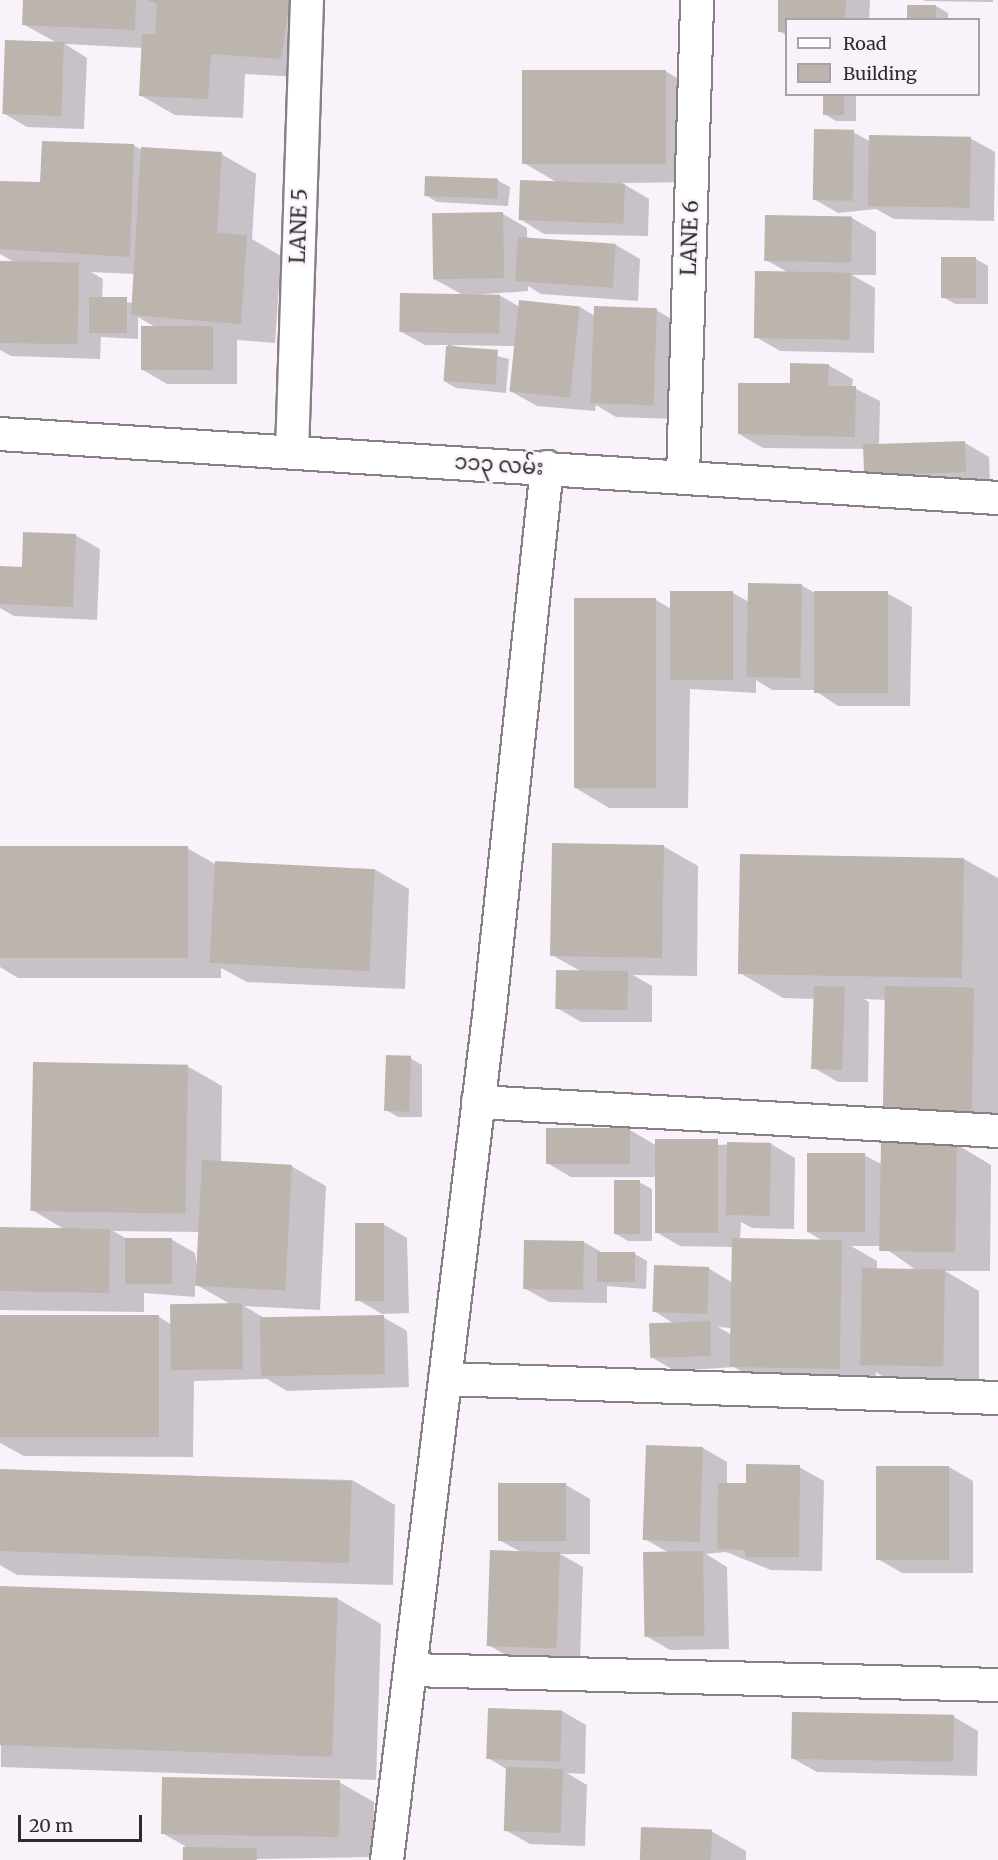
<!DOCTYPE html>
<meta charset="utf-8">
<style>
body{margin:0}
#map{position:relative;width:998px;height:1860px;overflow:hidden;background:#faf2fa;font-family:Merriweather,"Noto Sans Myanmar",serif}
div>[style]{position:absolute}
.shadow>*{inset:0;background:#0003}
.building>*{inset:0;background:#bbb5ad;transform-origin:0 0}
.roads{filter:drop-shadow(2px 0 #878087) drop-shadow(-2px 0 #878087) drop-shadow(0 2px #878087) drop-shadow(0 -2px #878087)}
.minor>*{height:32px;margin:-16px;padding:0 16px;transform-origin:16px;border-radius:16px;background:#fff}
span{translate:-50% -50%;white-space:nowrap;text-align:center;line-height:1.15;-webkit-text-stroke:5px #faf2fa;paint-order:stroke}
.street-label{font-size:21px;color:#2e2b2e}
.legend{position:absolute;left:785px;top:18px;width:195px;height:78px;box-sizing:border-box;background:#faf2fa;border:2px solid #a8a2a8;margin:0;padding:8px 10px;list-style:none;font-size:18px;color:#2e2b2e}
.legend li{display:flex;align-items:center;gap:12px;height:30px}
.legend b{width:30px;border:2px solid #a8a2a8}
.scale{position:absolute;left:18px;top:1815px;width:124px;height:27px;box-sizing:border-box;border:3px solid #2e2b2e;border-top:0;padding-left:8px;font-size:18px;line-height:21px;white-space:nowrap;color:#2e2b2e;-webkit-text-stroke:4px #faf2fa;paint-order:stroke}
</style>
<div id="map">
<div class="shadow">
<div style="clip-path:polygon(24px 0,325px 0,316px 78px,245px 74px,243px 118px,175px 115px,140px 95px,143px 48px,65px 44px,87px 58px,84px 129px,27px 127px,3px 113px,57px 43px,23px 24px)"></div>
<div style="clip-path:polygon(780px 0,870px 0,869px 20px,786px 20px,786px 35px,779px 31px)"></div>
<div style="clip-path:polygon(923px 0,993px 0,993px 2px,926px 1px)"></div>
<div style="clip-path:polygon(936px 6px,948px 13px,948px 20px,908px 20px)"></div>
<div style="clip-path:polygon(665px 71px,700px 91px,701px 182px,622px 183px,649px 199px,648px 236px,544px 234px,520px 219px,558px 183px,524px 163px)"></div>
<div style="clip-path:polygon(824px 94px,856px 94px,856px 121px,836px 121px,824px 114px)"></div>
<div style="clip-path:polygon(853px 132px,871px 142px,970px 138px,995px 152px,994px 221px,894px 219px,876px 209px,838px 213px,814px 199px)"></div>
<div style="clip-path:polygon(evenodd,133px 145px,142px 150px,221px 154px,256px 174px,252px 239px,281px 256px,275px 343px,237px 340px,237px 384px,167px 384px,143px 370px,157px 328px,138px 317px,138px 339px,101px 337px,100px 359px,11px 356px,0 350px,0 263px,16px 263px,0 254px,0 182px,42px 183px,133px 145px,91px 272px,135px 274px,133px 303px,102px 299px,103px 279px,91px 272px)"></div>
<div style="clip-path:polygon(497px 180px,510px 187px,508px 206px,437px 202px,425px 195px)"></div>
<div style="clip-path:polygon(503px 214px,527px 228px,527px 239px,616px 245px,640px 259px,638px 301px,541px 294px,528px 286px,528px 291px,470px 295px,499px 295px,520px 307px,580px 307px,595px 316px,656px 310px,680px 324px,676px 419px,616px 417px,596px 405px,595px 411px,537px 406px,512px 392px,516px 346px,451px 345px,509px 359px,506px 393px,456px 388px,444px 381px,448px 345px,425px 345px,400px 331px,463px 295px,434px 279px)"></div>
<div style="clip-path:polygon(767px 217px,852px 218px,876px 232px,876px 275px,852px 275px,875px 288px,874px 353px,780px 351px,756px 337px,789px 273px,766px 260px)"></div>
<div style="clip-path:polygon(943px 259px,976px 259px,988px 266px,988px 304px,955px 304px,943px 297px)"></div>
<div style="clip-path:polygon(828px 365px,853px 379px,852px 387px,880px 401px,879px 446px,965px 443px,989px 457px,990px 486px,890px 490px,865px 449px,763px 448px,739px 434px,791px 385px)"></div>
<div style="clip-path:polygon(75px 535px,100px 549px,97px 620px,14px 616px,0 608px,0 568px,23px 569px)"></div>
<div style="clip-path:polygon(801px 585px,815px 593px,887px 593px,912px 607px,910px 706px,838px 706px,814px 690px,772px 690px,756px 680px,756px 693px,690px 689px,688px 808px,609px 808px,574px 787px,656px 600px,671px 609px,733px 593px,749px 602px)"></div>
<div style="clip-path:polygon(663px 846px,698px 866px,697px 976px,633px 975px,652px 986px,652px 1022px,581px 1022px,557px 1008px,582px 972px,552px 955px)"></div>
<div style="clip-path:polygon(0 847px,187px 848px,217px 865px,374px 869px,409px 889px,405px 989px,247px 982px,221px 968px,221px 978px,18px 978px,0 967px)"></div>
<div style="clip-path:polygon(964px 859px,998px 878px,998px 1130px,885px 1109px,887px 1000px,864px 999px,869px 1002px,868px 1082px,838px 1082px,814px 1068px,815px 999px,783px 998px,740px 973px)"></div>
<div style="clip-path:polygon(410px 1058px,422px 1065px,422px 1117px,398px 1117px,386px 1110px)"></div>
<div style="clip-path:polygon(evenodd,187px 1066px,222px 1086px,221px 1162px,291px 1166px,326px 1186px,320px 1310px,244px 1306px,266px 1319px,383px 1317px,407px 1331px,409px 1387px,287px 1391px,267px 1379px,194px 1381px,193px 1457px,24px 1456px,0 1443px,0 1317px,159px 1317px,172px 1325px,232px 1305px,195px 1284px,195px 1297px,144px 1293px,144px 1312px,0 1310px,0 1228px,64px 1229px,32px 1210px,187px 1066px,113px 1231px,200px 1232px,198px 1274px,195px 1253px,171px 1239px,127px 1239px,113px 1231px)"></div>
<div style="clip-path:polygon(evenodd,630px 1130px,657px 1146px,771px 1144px,795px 1158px,794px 1229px,752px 1228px,741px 1222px,740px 1240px,823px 1241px,808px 1232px,864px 1155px,883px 1165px,956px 1144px,991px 1165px,990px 1271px,945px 1271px,979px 1291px,979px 1386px,897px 1385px,876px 1372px,875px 1387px,767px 1386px,734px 1367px,675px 1371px,651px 1357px,673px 1323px,654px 1311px,708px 1268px,733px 1283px,734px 1247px,680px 1246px,656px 1232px,657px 1170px,654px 1177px,571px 1177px,547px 1163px,630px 1130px,851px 1246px,882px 1246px,916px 1270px,877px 1270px,877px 1261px,851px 1246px,630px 1130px,718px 1327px,733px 1328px,732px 1335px,718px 1327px)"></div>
<div style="clip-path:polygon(639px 1182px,652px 1189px,652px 1241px,628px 1241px,616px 1234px)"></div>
<div style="clip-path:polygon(383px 1224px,407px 1238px,409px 1313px,382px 1314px,358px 1300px)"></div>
<div style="clip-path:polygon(584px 1242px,603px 1253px,635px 1254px,647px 1261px,646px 1289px,607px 1286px,607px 1303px,549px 1302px,524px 1288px)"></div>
<div style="clip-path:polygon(648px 1447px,703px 1448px,727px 1462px,727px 1485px,747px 1485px,799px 1467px,824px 1481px,822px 1571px,771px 1570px,726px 1552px,706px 1554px,727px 1567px,729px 1649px,670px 1650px,646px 1636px,669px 1553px,645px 1539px)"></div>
<div style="clip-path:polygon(878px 1467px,949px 1467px,973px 1481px,973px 1573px,902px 1573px,878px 1559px)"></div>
<div style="clip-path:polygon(0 1471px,352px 1480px,395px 1505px,393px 1585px,17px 1575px,0 1565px)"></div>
<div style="clip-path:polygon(566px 1485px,590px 1499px,590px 1554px,560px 1554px,583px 1567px,580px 1661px,513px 1659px,488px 1645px,521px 1552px,499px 1540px)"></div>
<div style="clip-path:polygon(0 1588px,338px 1599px,381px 1624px,376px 1780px,1px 1767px)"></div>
<div style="clip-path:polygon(562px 1711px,586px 1725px,585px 1774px,567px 1773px,587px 1785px,585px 1846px,530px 1844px,505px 1830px,508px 1770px,488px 1758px)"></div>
<div style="clip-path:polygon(954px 1717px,978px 1731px,977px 1776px,817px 1772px,792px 1758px)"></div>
<div style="clip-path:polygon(339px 1782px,374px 1802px,373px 1857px,184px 1860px,185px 1846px,162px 1833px)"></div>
<div style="clip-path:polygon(711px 1831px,746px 1851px,746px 1860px,641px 1860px)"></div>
</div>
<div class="building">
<div style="clip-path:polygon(23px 0,136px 0,135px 30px,22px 25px)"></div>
<div style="clip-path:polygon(147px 0,290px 0,281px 59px,211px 54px,208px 99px,139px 96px,142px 34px,155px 34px,157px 4px)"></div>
<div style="clip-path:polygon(778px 0,846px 0,845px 20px,786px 20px,786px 32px,778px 32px)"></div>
<div style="left:907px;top:5px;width:29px;height:15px"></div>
<div style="left:5px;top:40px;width:59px;height:74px;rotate:2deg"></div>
<div style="left:522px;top:70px;width:144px;height:94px"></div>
<div style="left:823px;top:94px;width:21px;height:21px"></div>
<div style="left:814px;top:129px;width:40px;height:71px;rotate:1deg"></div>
<div style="left:869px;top:135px;width:102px;height:71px;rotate:1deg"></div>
<div style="clip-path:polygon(42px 141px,134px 144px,130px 257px,0 249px,0 181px,40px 182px)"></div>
<div style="clip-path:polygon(141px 147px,222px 152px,217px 233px,247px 235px,241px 324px,131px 315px)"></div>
<div style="left:425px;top:176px;width:73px;height:20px;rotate:2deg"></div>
<div style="left:520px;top:180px;width:105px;height:40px;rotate:2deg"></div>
<div style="left:503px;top:212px;width:66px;height:71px;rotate:89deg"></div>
<div style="left:765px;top:215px;width:87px;height:46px;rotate:1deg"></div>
<div style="left:518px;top:237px;width:98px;height:44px;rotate:4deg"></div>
<div style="left:941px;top:257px;width:35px;height:41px"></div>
<div style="left:0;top:261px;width:79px;height:82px;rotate:1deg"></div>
<div style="left:755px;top:271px;width:96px;height:67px;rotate:1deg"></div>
<div style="left:400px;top:293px;width:100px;height:39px;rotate:1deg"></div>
<div style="left:89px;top:297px;width:38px;height:36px"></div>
<div style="left:519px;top:300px;width:61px;height:92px;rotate:6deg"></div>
<div style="left:594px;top:306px;width:63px;height:97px;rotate:2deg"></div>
<div style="left:141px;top:326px;width:72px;height:44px"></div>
<div style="left:446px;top:346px;width:52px;height:35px;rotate:4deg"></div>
<div style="clip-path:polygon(790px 363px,829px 364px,828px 386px,856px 386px,855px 437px,738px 434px,738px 383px,790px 383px)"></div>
<div style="left:965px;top:441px;width:31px;height:102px;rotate:88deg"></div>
<div style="clip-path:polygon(23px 532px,76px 534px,73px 607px,0 604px,0 566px,22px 567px)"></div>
<div style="left:748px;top:583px;width:54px;height:94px;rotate:1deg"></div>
<div style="left:670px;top:591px;width:63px;height:89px"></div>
<div style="left:814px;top:591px;width:74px;height:102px"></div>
<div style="left:574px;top:598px;width:82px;height:190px"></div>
<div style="left:552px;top:843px;width:112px;height:113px;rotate:1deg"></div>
<div style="left:0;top:846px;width:188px;height:112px"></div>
<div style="left:740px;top:854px;width:224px;height:120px;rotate:1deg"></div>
<div style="left:215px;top:861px;width:160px;height:102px;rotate:3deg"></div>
<div style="left:556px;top:970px;width:72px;height:39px;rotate:1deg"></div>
<div style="left:814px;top:986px;width:31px;height:83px;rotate:2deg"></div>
<div style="left:885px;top:986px;width:89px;height:124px;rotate:1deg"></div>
<div style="left:386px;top:1055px;width:25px;height:56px;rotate:2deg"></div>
<div style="left:33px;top:1062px;width:155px;height:149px;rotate:1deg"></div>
<div style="left:546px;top:1128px;width:84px;height:36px"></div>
<div style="left:655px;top:1139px;width:63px;height:94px"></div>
<div style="left:727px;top:1142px;width:44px;height:73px;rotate:1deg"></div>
<div style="left:881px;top:1142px;width:76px;height:109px;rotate:1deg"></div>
<div style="left:807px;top:1153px;width:58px;height:79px"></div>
<div style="left:202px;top:1160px;width:90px;height:126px;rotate:3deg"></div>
<div style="left:614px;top:1180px;width:26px;height:54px"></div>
<div style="left:355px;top:1223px;width:29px;height:78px"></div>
<div style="left:0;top:1227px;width:110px;height:64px;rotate:1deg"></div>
<div style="left:125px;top:1238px;width:47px;height:46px"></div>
<div style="left:732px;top:1238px;width:110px;height:129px;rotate:1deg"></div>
<div style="left:524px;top:1240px;width:60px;height:49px;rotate:1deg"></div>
<div style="left:597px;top:1252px;width:38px;height:30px"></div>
<div style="left:654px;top:1265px;width:55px;height:47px;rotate:2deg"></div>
<div style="left:862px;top:1268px;width:83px;height:97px;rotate:1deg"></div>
<div style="left:242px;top:1303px;width:66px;height:72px;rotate:89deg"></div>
<div style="left:0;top:1315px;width:159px;height:122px"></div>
<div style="left:384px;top:1315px;width:59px;height:124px;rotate:89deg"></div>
<div style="left:710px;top:1321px;width:35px;height:61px;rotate:88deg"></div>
<div style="left:646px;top:1445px;width:57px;height:95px;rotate:2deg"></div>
<div style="clip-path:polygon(746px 1464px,800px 1465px,799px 1557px,745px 1557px,745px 1550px,717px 1549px,718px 1483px,746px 1483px)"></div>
<div style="left:876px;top:1466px;width:73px;height:94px"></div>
<div style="left:0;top:1469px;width:352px;height:82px;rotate:2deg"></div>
<div style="left:498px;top:1483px;width:68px;height:58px"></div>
<div style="left:490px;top:1550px;width:70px;height:96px;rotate:2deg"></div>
<div style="left:703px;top:1551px;width:85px;height:60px;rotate:89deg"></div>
<div style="left:0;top:1586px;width:338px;height:159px;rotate:2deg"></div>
<div style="left:488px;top:1708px;width:74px;height:51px;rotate:2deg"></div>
<div style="left:792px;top:1712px;width:162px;height:47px;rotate:1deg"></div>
<div style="left:506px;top:1767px;width:57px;height:64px;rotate:2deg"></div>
<div style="left:162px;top:1777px;width:178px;height:57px;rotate:1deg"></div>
<div style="left:641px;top:1827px;width:71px;height:33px;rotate:2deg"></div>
<div style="left:183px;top:1847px;width:74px;height:13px;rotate:1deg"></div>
</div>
<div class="roads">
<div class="minor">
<div style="left:0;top:434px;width:1000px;rotate:3.67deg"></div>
<div style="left:292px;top:452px;width:452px;rotate:-88.1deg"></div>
<div style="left:683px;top:476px;width:476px;rotate:-88.3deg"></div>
<div style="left:478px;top:1102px;width:521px;rotate:3.19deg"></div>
<div style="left:445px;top:1379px;width:553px;rotate:1.97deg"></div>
<div style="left:410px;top:1670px;width:588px;rotate:1.46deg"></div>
<div style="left:387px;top:1860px;width:859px;rotate:-83.11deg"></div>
<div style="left:490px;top:1007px;width:543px;rotate:-83.97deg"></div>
</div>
</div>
<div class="street-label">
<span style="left:299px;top:226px;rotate:-88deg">LANE 5</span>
<span style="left:690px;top:238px;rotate:-88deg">LANE 6</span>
<span style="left:499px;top:465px;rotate:4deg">၁၁၃ လမ်း</span>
</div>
<ul class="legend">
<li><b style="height:8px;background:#fff"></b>Road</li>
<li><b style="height:16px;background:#bbb5ad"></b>Building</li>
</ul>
<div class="scale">20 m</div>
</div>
